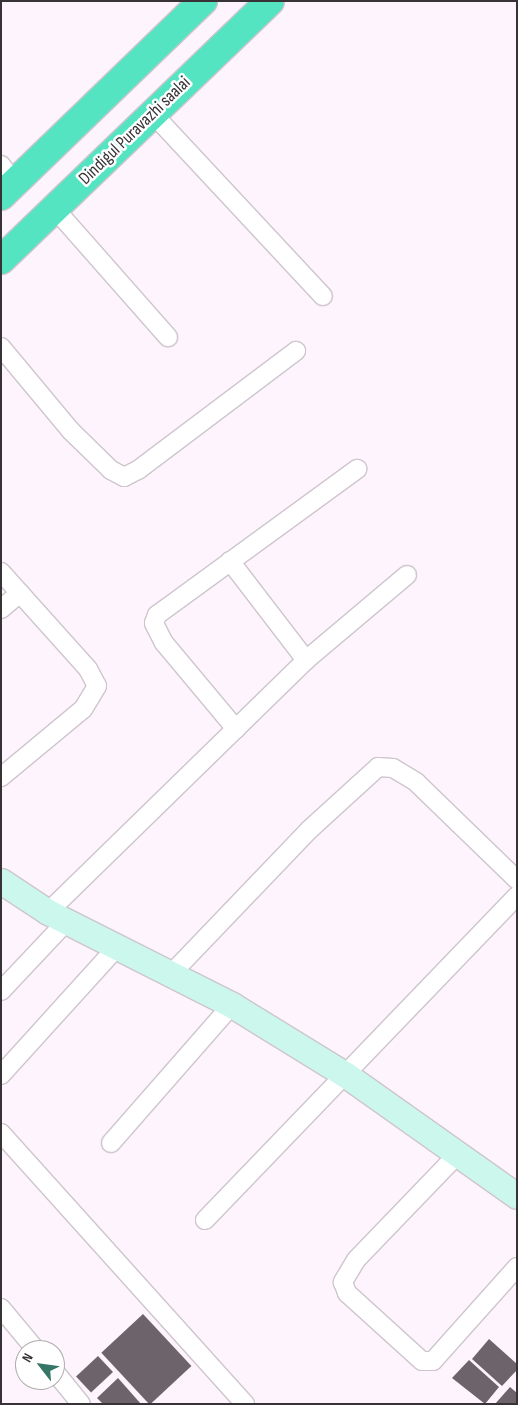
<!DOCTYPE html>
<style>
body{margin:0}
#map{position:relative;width:518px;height:1405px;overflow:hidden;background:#fef4fd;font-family:"Sofia Sans Condensed",sans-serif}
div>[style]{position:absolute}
.building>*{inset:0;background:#6c636b;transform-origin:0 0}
.roads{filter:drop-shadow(1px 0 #cec5cd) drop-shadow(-1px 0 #cec5cd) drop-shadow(0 1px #cec5cd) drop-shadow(0 -1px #cec5cd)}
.street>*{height:18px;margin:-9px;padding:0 9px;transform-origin:9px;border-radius:9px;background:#fff}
.secondary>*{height:25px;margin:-12.5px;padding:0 12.5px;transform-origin:12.5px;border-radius:12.5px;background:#ccf7ed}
.highway>*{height:28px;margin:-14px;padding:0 14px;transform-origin:14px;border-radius:14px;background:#54e4c2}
span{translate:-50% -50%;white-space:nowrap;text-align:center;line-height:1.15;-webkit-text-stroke:5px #fff;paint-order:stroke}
.street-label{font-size:18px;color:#363235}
.frame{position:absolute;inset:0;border:2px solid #363235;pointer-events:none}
.north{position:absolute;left:15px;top:1340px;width:50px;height:50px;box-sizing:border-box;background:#fff;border:1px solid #afadae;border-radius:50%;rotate:300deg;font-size:14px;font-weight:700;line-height:20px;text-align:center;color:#363235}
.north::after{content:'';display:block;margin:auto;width:18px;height:22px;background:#357666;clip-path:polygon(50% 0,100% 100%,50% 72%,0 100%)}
</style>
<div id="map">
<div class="building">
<div style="left:143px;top:1314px;width:71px;height:57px;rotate:47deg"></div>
<div style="clip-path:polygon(489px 1339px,517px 1364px,517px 1370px,502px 1386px,472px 1359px)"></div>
<div style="left:98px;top:1356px;width:22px;height:30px;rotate:47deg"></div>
<div style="clip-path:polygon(469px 1360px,499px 1387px,485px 1404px,452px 1378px)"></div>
<div style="clip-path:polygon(118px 1378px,141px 1404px,103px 1404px,97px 1398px)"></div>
<div style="clip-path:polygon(510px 1387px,517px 1393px,517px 1404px,495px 1404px)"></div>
</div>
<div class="roads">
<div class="street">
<div style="left:153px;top:114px;width:249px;rotate:47deg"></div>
<div style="left:1px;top:165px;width:23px;rotate:52deg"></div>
<div style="left:55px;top:209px;width:171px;rotate:48.6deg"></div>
<div style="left:1px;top:347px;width:109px;rotate:50.2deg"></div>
<div style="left:71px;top:431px;width:56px;rotate:44.3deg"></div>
<div style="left:111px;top:470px;width:15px;rotate:28deg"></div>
<div style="left:124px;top:477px;width:16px;rotate:-27deg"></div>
<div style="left:138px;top:470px;width:198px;rotate:-37deg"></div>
<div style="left:230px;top:561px;width:125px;rotate:52.5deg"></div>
<div style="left:1px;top:572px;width:130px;rotate:48.1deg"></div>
<div style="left:88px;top:669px;width:19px;rotate:62deg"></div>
<div style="left:97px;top:686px;width:27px;rotate:121deg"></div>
<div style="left:83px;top:709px;width:107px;rotate:140.3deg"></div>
<div style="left:1px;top:609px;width:25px;rotate:-40deg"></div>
<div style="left:236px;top:729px;width:112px;rotate:-129.9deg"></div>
<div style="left:164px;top:643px;width:22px;rotate:-117deg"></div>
<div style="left:154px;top:623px;width:9px;rotate:-69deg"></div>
<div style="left:157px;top:615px;width:248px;rotate:-36.1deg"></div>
<div style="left:48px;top:912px;width:361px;rotate:-44.3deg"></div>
<div style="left:306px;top:660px;width:132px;rotate:-40.1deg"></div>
<div style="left:172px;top:973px;width:198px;rotate:-46.2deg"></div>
<div style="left:309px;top:830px;width:93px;rotate:-42.4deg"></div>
<div style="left:378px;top:767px;width:15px;rotate:4deg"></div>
<div style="left:393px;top:768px;width:27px;rotate:31deg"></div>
<div style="left:416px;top:782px;width:141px;rotate:44.1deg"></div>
<div style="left:1px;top:991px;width:96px;rotate:-46.7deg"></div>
<div style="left:1px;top:1075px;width:174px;rotate:-47.8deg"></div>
<div style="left:1px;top:1133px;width:365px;rotate:48deg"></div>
<div style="left:111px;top:1143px;width:184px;rotate:-48.8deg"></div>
<div style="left:456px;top:1156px;width:144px;rotate:133.9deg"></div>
<div style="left:356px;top:1260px;width:26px;rotate:121deg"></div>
<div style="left:343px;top:1282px;width:12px;rotate:70deg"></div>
<div style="left:347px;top:1293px;width:101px;rotate:42.2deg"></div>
<div style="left:422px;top:1361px;width:11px"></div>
<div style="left:433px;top:1361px;width:126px;rotate:-48.2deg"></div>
<div style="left:205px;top:1220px;width:450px;rotate:-46.1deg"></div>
<div style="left:1px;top:1308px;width:55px;rotate:50.2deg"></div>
<div style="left:55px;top:1372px;width:41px;rotate:50.9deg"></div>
</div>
<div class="secondary">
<div style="left:1px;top:881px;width:56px;rotate:33.4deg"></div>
<div style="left:48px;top:912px;width:206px;rotate:26.8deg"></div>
<div style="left:232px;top:1005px;width:134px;rotate:31.6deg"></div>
<div style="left:346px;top:1075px;width:209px;rotate:35.3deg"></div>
</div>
<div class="highway">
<div style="left:1px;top:196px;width:281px;rotate:-44deg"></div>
<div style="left:1px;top:260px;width:373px;rotate:-43.9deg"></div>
</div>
</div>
<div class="street-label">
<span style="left:135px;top:131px;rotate:-44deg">Dindigul Puravazhi saalai</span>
</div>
<div class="frame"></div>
<div class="north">N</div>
</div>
